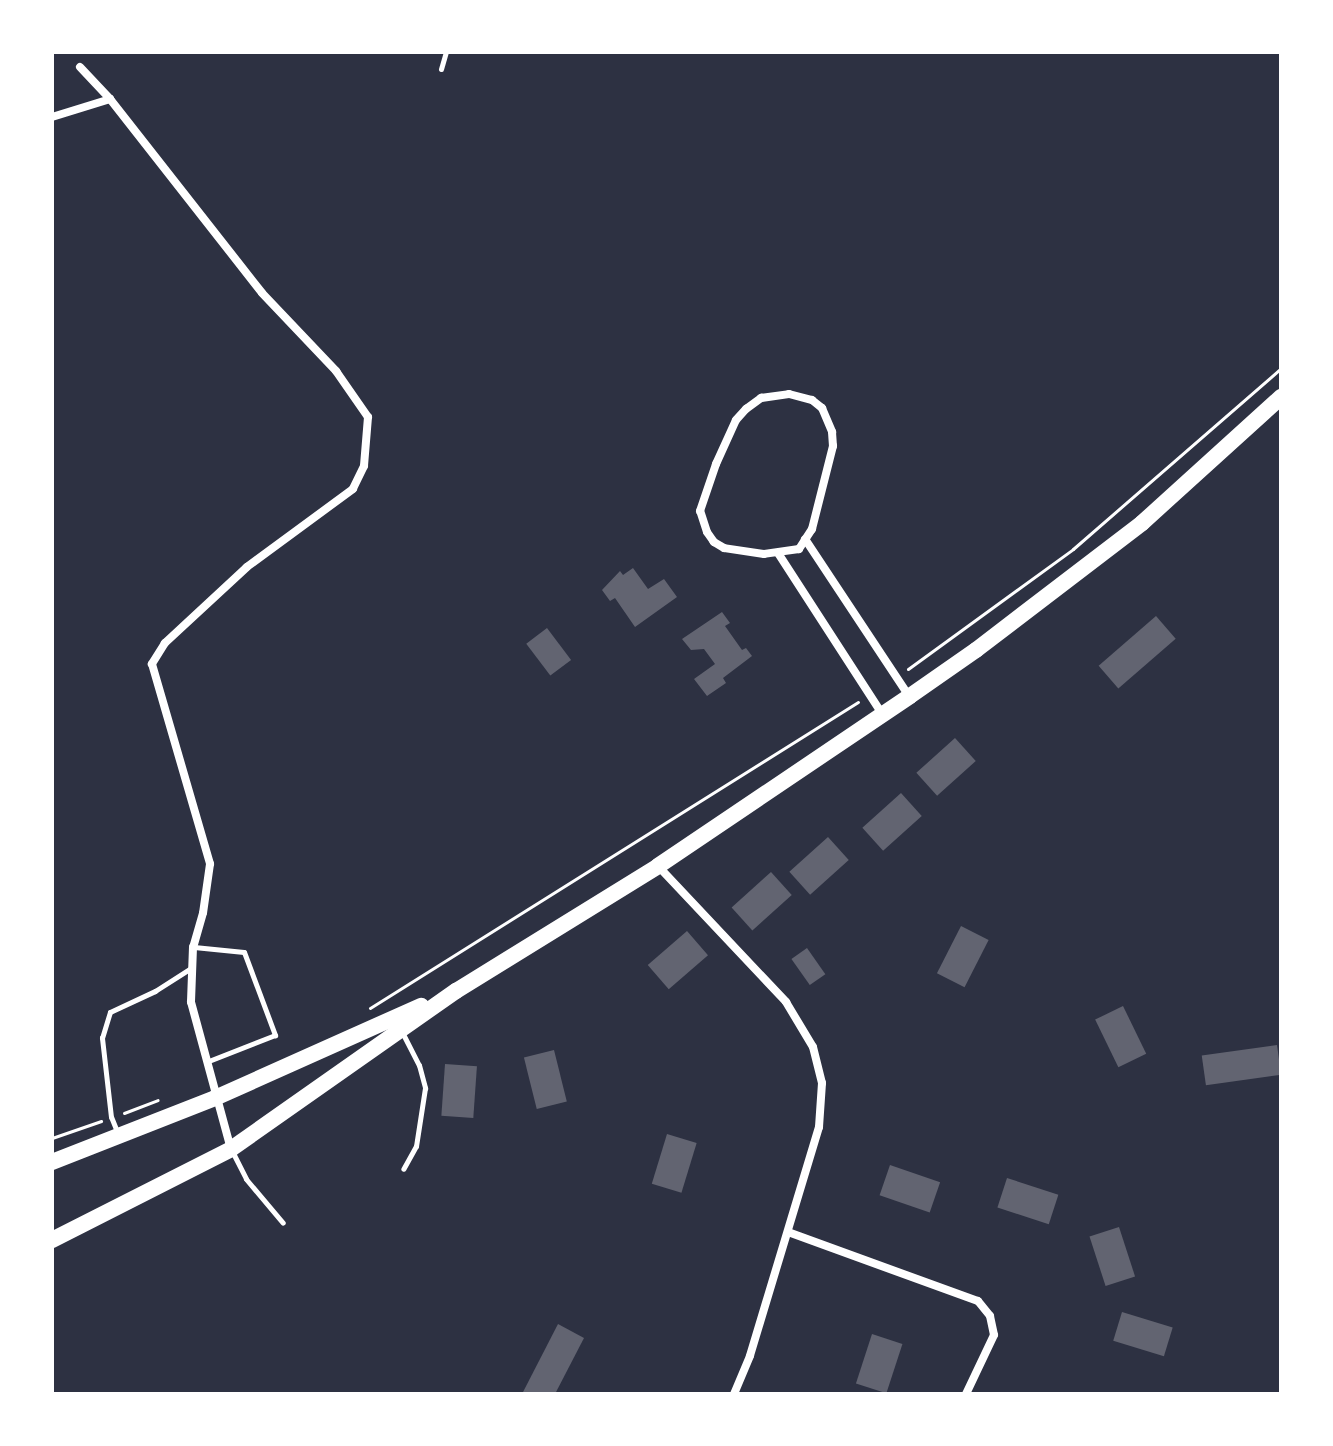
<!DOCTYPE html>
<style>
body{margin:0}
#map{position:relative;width:1333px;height:1446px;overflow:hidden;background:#2d3142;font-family:Arial,sans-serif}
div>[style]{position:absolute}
.building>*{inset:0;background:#626471;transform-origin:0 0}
.path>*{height:3px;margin:-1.5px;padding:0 1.5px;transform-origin:1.5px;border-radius:1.5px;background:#fff}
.service>*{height:5px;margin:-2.5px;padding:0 2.5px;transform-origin:2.5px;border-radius:2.5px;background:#fff}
.minor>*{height:8px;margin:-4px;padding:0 4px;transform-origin:4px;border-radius:4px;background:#fff}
.secondary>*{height:16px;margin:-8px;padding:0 8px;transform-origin:8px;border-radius:8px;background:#fff}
span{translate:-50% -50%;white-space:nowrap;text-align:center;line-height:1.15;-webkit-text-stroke:6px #fff;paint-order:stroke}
.frame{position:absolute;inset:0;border:54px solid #fff;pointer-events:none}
</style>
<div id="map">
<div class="building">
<div style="clip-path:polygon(633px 568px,648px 589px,664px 579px,677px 597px,635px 627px,615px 598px,610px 601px,602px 590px,620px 571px,623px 575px)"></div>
<div style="clip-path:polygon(722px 612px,730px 623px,725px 626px,742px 650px,746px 648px,752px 656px,723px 678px,726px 683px,707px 696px,694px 679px,715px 664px,704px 649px,691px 650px,682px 639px)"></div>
<div style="left:1156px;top:616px;width:30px;height:76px;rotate:49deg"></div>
<div style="left:547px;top:628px;width:40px;height:26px;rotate:53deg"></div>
<div style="left:955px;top:738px;width:31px;height:52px;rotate:48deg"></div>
<div style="left:901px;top:793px;width:31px;height:52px;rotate:48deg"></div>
<div style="left:828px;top:837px;width:31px;height:52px;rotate:48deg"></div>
<div style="left:771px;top:872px;width:31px;height:53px;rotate:48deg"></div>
<div style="left:961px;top:926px;width:31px;height:53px;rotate:27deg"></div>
<div style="left:687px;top:931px;width:32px;height:52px;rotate:49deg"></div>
<div style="left:807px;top:948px;width:32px;height:19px;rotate:55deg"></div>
<div style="left:1123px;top:1006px;width:53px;height:31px;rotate:64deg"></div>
<div style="left:1277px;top:1045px;width:30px;height:76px;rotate:82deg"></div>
<div style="left:554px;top:1050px;width:53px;height:31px;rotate:76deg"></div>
<div style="left:445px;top:1064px;width:32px;height:52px;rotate:4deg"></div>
<div style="left:667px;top:1134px;width:31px;height:52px;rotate:17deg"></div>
<div style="left:890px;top:1165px;width:53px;height:32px;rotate:19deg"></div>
<div style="left:1007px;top:1178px;width:54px;height:31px;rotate:18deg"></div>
<div style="left:1119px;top:1227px;width:52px;height:31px;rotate:72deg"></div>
<div style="left:1122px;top:1312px;width:53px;height:30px;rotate:17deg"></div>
<div style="clip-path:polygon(558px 1324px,584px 1338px,555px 1394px,522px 1394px)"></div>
<div style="left:872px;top:1334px;width:32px;height:52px;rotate:18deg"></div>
</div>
<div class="path">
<div style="left:908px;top:669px;width:204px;rotate:-36deg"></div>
<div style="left:1073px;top:549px;width:276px;rotate:-41deg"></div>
<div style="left:370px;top:1008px;width:576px;rotate:-32.09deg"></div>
<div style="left:124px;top:1113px;width:36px;rotate:-21deg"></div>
<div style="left:52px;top:1138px;width:52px;rotate:-19.1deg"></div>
</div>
<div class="service">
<div style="left:441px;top:69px;width:18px;rotate:-74deg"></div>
<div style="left:194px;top:947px;width:50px;rotate:5.7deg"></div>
<div style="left:244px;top:952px;width:89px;rotate:69.5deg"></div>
<div style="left:275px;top:1035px;width:74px;rotate:158.6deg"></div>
<div style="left:403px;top:1034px;width:35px;rotate:63deg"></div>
<div style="left:419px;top:1065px;width:24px;rotate:75deg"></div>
<div style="left:425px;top:1088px;width:59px;rotate:98.8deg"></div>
<div style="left:416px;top:1146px;width:26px;rotate:119deg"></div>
<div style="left:118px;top:1134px;width:18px;rotate:-112deg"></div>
<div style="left:111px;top:1117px;width:80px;rotate:-96.5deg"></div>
<div style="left:102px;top:1038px;width:27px;rotate:-73deg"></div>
<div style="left:110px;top:1012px;width:50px;rotate:-25deg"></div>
<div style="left:155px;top:991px;width:43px;rotate:-32.6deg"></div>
<div style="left:233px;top:1153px;width:29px;rotate:63deg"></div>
<div style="left:246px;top:1179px;width:57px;rotate:49.9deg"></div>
</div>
<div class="minor">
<div style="left:80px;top:67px;width:44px;rotate:46.8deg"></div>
<div style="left:52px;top:117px;width:61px;rotate:-17.2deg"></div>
<div style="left:110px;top:99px;width:246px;rotate:51.9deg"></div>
<div style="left:262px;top:293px;width:108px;rotate:46.5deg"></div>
<div style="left:336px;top:371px;width:56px;rotate:55.2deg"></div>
<div style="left:368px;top:417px;width:49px;rotate:94.7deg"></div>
<div style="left:364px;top:466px;width:25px;rotate:116deg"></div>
<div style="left:353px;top:489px;width:132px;rotate:143.7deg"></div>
<div style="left:247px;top:567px;width:112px;rotate:137.2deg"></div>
<div style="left:165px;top:643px;width:25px;rotate:122deg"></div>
<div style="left:152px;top:664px;width:208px;rotate:73.8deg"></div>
<div style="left:210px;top:864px;width:49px;rotate:98.1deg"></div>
<div style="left:203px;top:913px;width:35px;rotate:106deg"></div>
<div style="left:193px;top:947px;width:55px;rotate:92.1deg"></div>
<div style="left:191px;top:1002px;width:152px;rotate:74.8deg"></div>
<div style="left:789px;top:394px;width:24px;rotate:15deg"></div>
<div style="left:812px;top:400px;width:13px;rotate:39deg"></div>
<div style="left:822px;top:408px;width:26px;rotate:67deg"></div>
<div style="left:832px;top:432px;width:14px;rotate:86deg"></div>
<div style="left:833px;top:446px;width:86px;rotate:104.2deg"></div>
<div style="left:812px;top:529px;width:24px;rotate:123deg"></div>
<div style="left:799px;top:549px;width:35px;rotate:172deg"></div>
<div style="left:764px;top:554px;width:40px;rotate:-171.5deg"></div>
<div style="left:724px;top:548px;width:12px;rotate:-149deg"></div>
<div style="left:714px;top:542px;width:12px;rotate:-125deg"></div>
<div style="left:707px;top:532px;width:22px;rotate:-108deg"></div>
<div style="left:700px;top:511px;width:50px;rotate:-71.2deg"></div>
<div style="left:716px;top:464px;width:48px;rotate:-65.6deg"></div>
<div style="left:736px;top:420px;width:15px;rotate:-48deg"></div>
<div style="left:746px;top:409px;width:19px;rotate:-36deg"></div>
<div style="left:761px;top:398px;width:28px;rotate:-8deg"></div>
<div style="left:805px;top:539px;width:188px;rotate:56.5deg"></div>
<div style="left:778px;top:553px;width:193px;rotate:57.1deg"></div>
<div style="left:658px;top:866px;width:187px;rotate:46.7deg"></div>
<div style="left:786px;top:1002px;width:52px;rotate:59deg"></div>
<div style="left:813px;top:1047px;width:37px;rotate:76deg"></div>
<div style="left:822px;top:1083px;width:44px;rotate:93.9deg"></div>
<div style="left:819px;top:1127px;width:239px;rotate:106.8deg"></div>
<div style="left:750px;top:1356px;width:41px;rotate:112.8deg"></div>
<div style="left:788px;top:1232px;width:202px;rotate:20deg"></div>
<div style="left:978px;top:1301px;width:19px;rotate:51deg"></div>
<div style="left:990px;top:1316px;width:19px;rotate:78deg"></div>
<div style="left:994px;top:1335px;width:65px;rotate:115.4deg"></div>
</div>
<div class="secondary">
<div style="left:52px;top:1162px;width:175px;rotate:-21.4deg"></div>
<div style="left:215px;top:1098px;width:226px;rotate:-24.1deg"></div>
<div style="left:52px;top:1240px;width:201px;rotate:-26.9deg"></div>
<div style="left:231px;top:1149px;width:275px;rotate:-35.1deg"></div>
<div style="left:456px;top:991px;width:238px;rotate:-31.7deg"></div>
<div style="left:658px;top:866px;width:304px;rotate:-34deg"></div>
<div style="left:910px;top:696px;width:80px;rotate:-34.9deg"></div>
<div style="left:976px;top:650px;width:209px;rotate:-37.4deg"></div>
<div style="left:1142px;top:523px;width:188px;rotate:-42.2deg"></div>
</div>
<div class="frame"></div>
</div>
